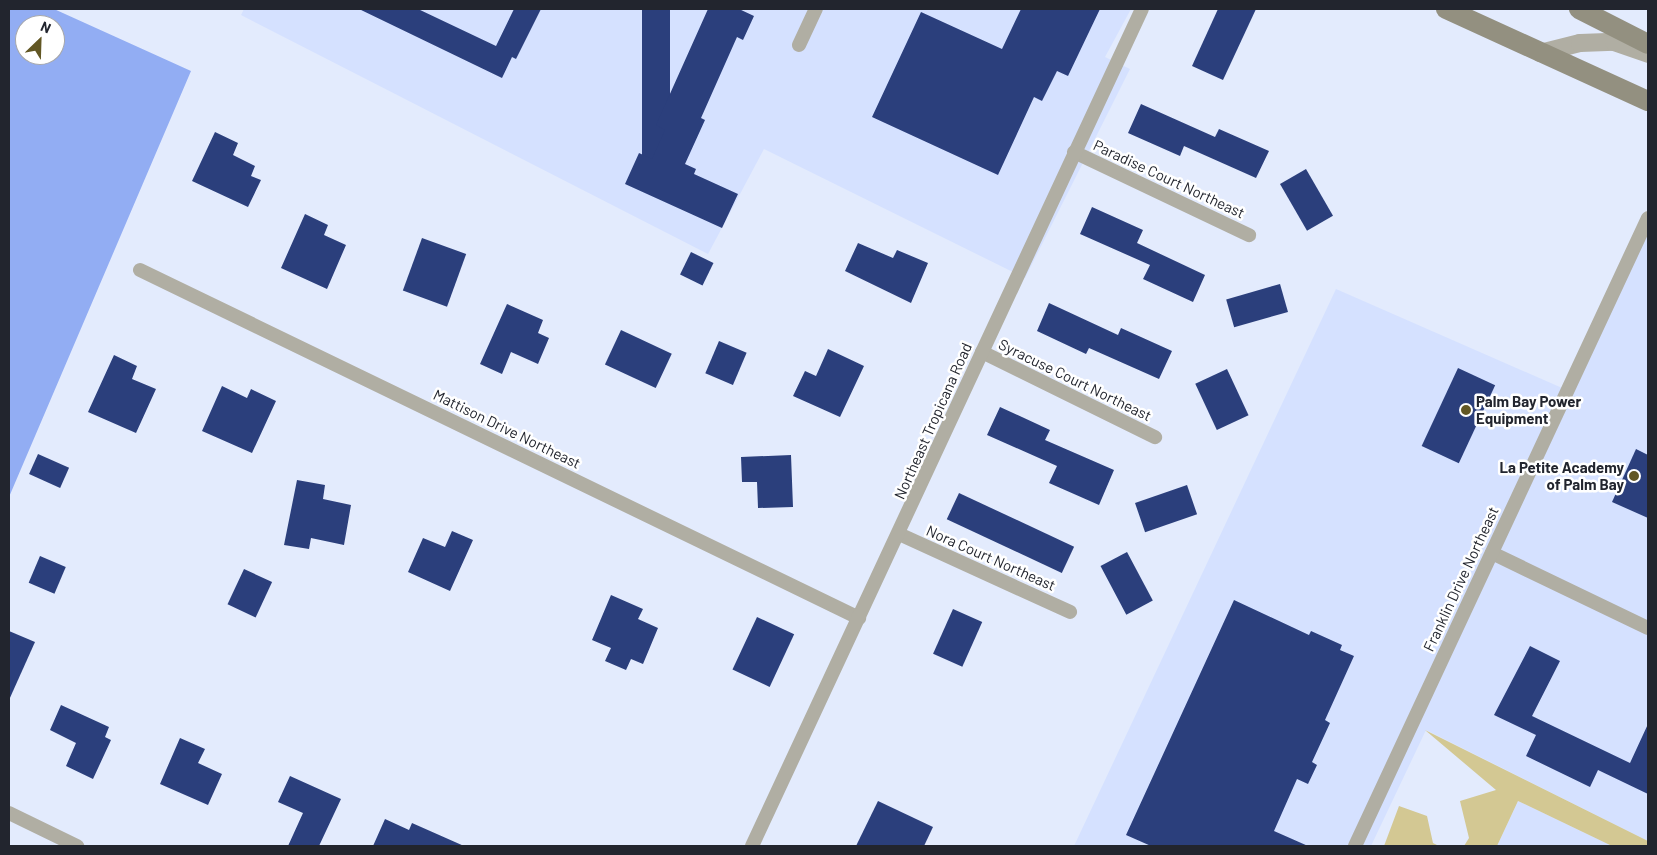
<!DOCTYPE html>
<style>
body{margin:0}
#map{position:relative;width:1657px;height:855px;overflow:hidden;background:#e3ebfd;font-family:Barlow,sans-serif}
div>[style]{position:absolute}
.built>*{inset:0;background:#d5e1ff}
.green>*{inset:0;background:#d3c893}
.water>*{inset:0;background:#92adf3}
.building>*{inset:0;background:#2b3f7c;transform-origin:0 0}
.minor>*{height:14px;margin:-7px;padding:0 7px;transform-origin:7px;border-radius:7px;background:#b0aea3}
.tertiary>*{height:18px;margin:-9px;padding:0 9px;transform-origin:9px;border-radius:9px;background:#b0aea3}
.secondary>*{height:20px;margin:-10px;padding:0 10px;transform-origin:10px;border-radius:10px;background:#939080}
.dots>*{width:14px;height:14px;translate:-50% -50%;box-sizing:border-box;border:2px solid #fff;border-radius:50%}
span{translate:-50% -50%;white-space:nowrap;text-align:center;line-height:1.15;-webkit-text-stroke:5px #fff;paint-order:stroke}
.street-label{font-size:15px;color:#22252e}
.poi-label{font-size:15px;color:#22252e;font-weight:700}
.left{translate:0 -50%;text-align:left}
.right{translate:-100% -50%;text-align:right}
.frame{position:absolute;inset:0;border:10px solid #22252e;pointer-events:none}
.north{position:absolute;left:15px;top:15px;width:50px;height:50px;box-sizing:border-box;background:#fff;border:1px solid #a7a8ab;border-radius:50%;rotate:24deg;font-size:14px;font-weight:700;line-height:20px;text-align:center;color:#22252e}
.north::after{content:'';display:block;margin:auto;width:18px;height:22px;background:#625724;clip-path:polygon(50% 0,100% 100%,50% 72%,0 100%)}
</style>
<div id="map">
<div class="built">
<div style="clip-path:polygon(244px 9px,1131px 9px,1105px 57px,1130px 69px,1025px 278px,764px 149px,708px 254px,241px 15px)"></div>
<div style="clip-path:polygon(1648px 228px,1648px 841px,1426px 730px,1371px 846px,1074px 846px,1336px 289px,1569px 391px)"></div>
<div style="clip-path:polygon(1518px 801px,1612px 846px,1497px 846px)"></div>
</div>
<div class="green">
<div style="clip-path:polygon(1425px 730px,1648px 841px,1648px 846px,1612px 846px,1518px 801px,1497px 846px,1464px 846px,1469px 838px,1460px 801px,1496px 790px)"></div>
<div style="clip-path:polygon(1399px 806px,1427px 816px,1433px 843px,1439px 846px,1384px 846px)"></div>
</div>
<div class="water">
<div style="clip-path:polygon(evenodd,9px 9px,54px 9px,191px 71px,9px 497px,9px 9px,25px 25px,55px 25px,55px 55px,25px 55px,25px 25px)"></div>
</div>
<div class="building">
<div style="clip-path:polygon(359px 9px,418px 9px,496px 46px,514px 9px,541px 9px,516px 59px,512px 57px,502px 78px)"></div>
<div style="left:642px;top:9px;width:28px;height:157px"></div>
<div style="clip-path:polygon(708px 9px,739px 9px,754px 16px,743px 40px,737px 37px,701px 118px,705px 120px,685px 164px,696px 169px,694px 174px,738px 194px,722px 228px,625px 184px,639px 153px,652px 159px,665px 130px,656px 125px)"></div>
<div style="clip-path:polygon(1021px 9px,1100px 9px,1068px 76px,1057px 71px,1042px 101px,1034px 97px,998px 175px,872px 117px,921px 12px,1002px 49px)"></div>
<div style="clip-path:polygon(1218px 9px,1256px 9px,1223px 80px,1192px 66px)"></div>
<div style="clip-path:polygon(1141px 104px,1215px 137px,1219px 129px,1269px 151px,1256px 178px,1184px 146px,1180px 156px,1128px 133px)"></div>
<div style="clip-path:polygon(215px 132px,238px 143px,233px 155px,255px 166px,251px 176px,261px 180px,248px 207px,192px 181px)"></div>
<div style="left:1306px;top:169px;width:54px;height:30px;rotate:60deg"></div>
<div style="clip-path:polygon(1092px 207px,1143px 230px,1137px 243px,1205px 275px,1193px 302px,1143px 279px,1150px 265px,1080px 234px)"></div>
<div style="clip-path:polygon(305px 214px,328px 225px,324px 235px,346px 245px,327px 289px,281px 268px)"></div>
<div style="left:422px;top:238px;width:47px;height:56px;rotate:20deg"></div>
<div style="clip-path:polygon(858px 243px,893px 258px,897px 250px,928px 263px,911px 303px,845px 271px)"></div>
<div style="left:691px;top:252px;width:25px;height:25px;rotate:26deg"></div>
<div style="left:1280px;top:284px;width:29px;height:56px;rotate:74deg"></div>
<div style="clip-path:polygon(1049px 303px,1118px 335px,1121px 328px,1172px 351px,1159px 379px,1089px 348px,1086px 354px,1037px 331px)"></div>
<div style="clip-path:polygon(507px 304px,543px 320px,538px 333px,549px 338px,538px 364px,511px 352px,502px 374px,480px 364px)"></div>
<div style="left:621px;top:330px;width:56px;height:38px;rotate:25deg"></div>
<div style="left:719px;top:341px;width:30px;height:35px;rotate:23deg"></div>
<div style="clip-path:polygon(828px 349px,864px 366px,840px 417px,793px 396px,805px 371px,816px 376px)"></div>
<div style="clip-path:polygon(114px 355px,137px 366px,132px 379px,156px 389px,136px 433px,88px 412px)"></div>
<div style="left:1458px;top:368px;width:41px;height:86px;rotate:25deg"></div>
<div style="left:1227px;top:369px;width:51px;height:35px;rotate:65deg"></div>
<div style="clip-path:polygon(222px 386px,247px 398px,251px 389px,276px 401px,252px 453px,202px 431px)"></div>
<div style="clip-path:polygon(1000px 407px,1050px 430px,1045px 440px,1114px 470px,1099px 505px,1049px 483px,1057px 466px,987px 435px)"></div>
<div style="clip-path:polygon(1636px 449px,1648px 455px,1648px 518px,1612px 502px)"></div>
<div style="left:38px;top:454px;width:34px;height:22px;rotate:24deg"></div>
<div style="clip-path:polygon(791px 455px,793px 507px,758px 508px,757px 482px,742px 482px,741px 457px)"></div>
<div style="clip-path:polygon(297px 480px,325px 485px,323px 499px,351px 505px,344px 545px,311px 538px,309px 549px,284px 545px)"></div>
<div style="left:1187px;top:485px;width:31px;height:55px;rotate:71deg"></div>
<div style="left:959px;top:493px;width:127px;height:29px;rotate:25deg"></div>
<div style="clip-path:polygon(452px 531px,473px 540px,450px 591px,408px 572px,423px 538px,445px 547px)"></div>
<div style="left:1127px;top:552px;width:55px;height:30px;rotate:62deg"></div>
<div style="left:40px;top:556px;width:28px;height:29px;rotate:23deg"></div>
<div style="left:244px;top:569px;width:31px;height:39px;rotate:25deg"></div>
<div style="clip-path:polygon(611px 595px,643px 609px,638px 619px,658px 628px,643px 664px,631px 659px,626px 670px,605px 661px,611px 648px,592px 640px)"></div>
<div style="clip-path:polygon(1234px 600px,1309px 635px,1311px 631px,1342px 645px,1340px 650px,1354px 656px,1325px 720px,1330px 723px,1312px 762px,1317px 765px,1308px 784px,1297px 779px,1274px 831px,1308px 846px,1151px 846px,1126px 835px)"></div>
<div style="left:953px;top:609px;width:32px;height:49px;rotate:24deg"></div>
<div style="left:757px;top:617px;width:41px;height:58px;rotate:25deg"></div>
<div style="clip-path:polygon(9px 631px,35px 642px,9px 700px)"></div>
<div style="clip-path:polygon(1530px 646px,1560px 661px,1532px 716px,1630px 763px,1648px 724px,1648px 794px,1598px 770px,1590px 787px,1526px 756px,1536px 735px,1494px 715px)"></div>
<div style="clip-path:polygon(61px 705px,109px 727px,105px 737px,111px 740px,93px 779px,66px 766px,76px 743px,50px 730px)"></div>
<div style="clip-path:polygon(180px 738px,205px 749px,198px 763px,222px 774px,208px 805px,160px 784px)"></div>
<div style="clip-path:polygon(290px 776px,341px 799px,319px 846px,288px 846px,303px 813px,278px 802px)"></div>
<div style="clip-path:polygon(878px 801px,933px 827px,924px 846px,856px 846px)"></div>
<div style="clip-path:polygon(385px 819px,409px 830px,412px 823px,464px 846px,373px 846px)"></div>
</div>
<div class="minor">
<div style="left:799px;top:45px;width:40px;rotate:-65deg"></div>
<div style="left:1074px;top:152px;width:194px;rotate:25.4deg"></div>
<div style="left:140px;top:270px;width:799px;rotate:25.83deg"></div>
<div style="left:982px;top:352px;width:193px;rotate:26.2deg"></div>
<div style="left:899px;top:534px;width:188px;rotate:24.5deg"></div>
<div style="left:1492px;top:553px;width:173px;rotate:25.7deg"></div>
<div style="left:9px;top:813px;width:76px;rotate:25.9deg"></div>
<div style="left:752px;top:846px;width:923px;rotate:-65.02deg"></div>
<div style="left:1355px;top:846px;width:693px;rotate:-64.99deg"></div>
</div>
<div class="tertiary">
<div style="left:1540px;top:53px;width:41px;rotate:-14deg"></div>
<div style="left:1580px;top:43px;width:34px;rotate:-2deg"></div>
<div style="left:1614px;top:42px;width:36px;rotate:19deg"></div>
</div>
<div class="secondary">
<div style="left:1446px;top:9px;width:222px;rotate:24.5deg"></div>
<div style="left:1579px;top:9px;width:77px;rotate:26.9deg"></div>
</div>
<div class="dots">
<div style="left:1466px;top:410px;background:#625724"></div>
<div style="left:1634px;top:476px;background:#625724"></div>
</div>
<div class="street-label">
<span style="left:1169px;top:179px;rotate:25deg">Paradise Court Northeast</span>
<span style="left:1075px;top:380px;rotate:26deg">Syracuse Court Northeast</span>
<span style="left:933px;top:421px;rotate:-66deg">Northeast Tropicana Road</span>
<span style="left:507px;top:429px;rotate:26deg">Mattison Drive Northeast</span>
<span style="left:991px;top:558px;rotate:24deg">Nora Court Northeast</span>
<span style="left:1461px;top:579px;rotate:-65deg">Franklin Drive Northeast</span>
</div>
<div class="poi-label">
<span class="left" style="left:1476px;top:410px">Palm Bay Power<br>Equipment</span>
<span class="right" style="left:1624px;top:476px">La Petite Academy<br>of Palm Bay</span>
</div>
<div class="frame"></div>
<div class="north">N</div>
</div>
